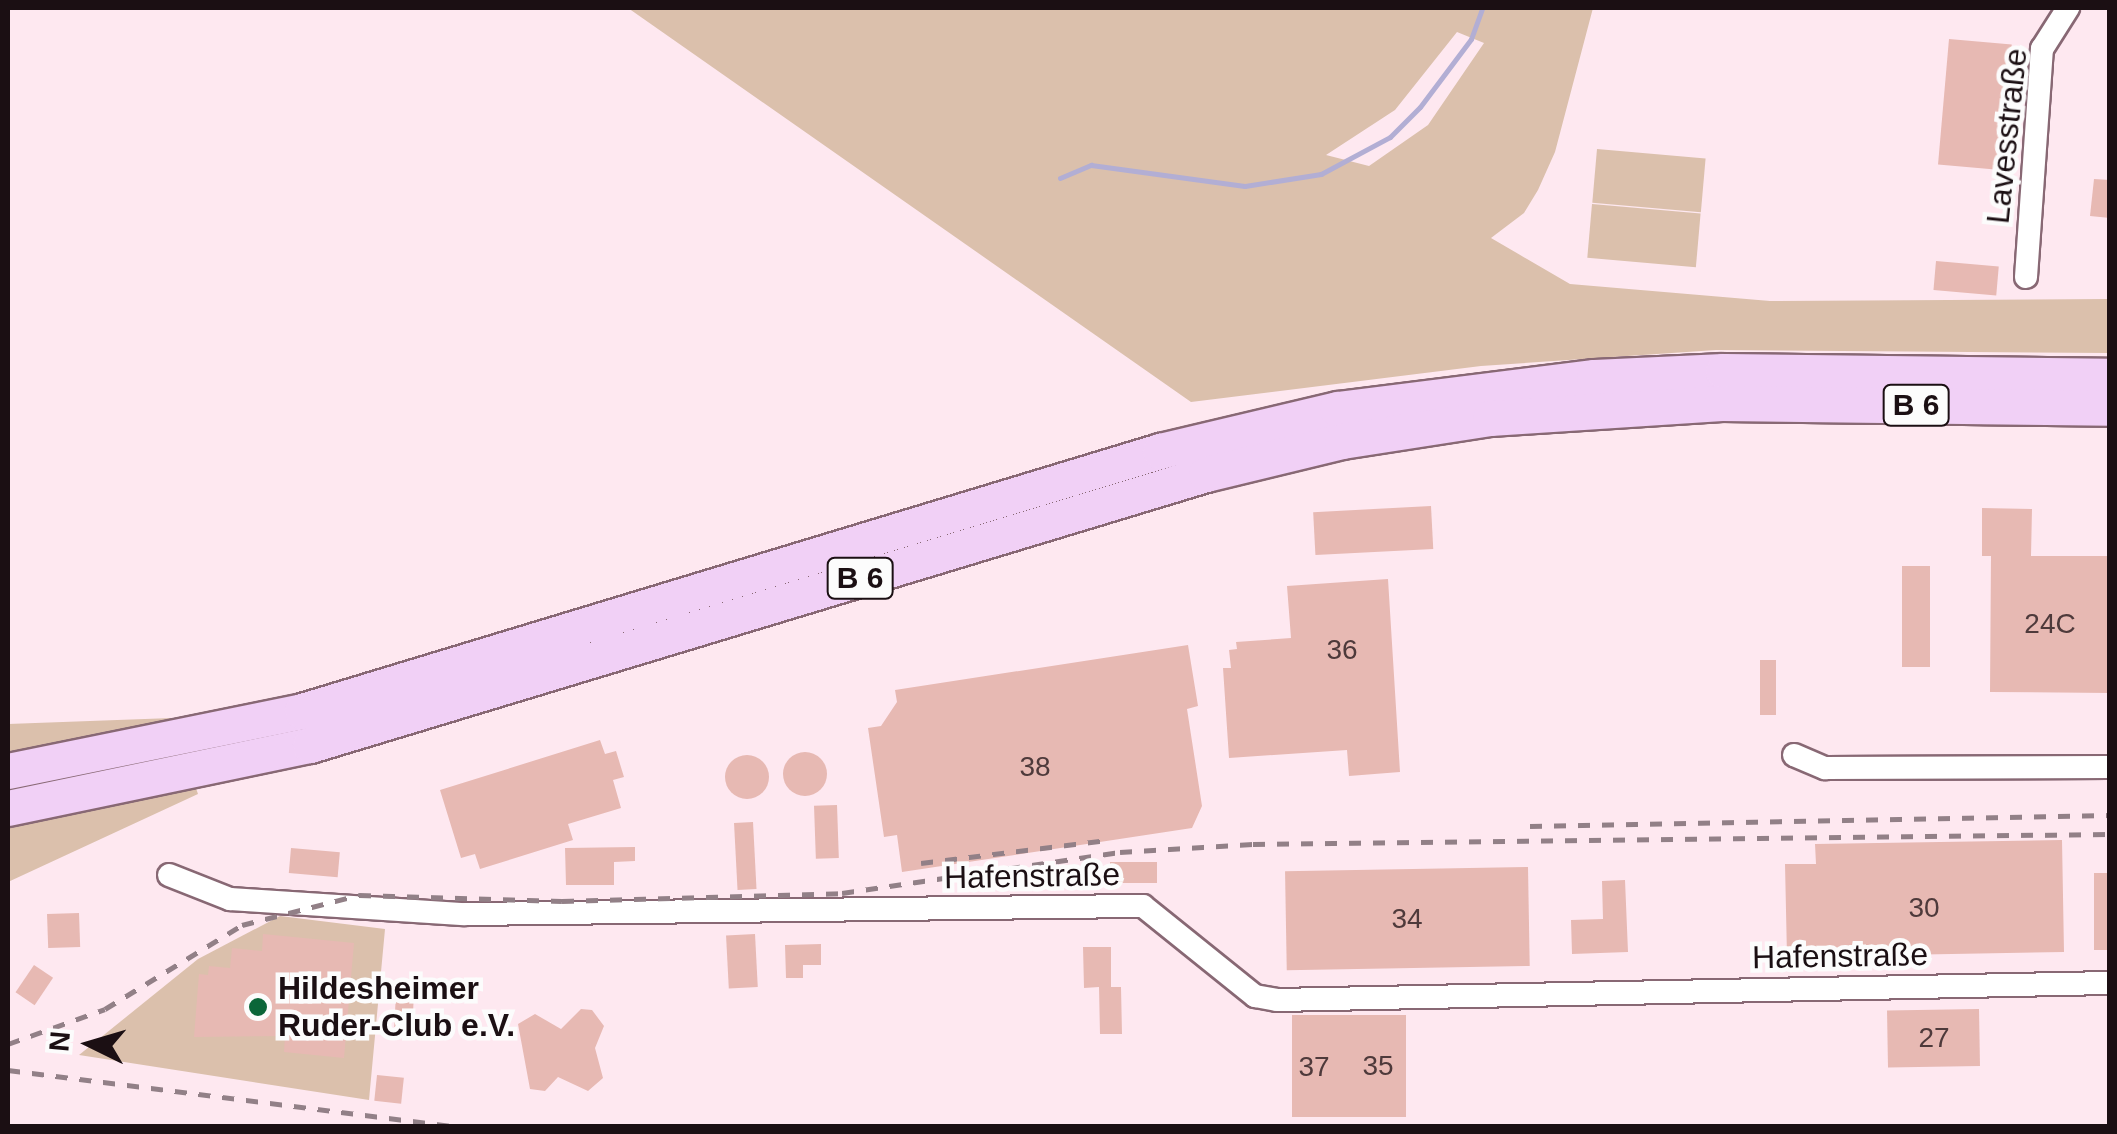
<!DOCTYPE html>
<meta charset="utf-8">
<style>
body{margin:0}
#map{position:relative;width:2117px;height:1134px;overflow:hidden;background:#fee8f0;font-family:Helvetica,sans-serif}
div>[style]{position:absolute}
.green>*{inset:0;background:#dbc0ac;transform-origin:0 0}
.stream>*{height:5px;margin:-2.5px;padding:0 2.5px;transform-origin:2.5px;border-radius:2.5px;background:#b2aed4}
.building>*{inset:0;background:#e7b9b3;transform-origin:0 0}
.round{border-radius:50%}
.roads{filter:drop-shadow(2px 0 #886874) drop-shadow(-2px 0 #886874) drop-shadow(0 2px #886874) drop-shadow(0 -2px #886874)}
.minor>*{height:22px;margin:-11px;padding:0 11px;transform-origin:11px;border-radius:11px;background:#fff}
.primary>*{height:35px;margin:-17.5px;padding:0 17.5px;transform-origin:17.5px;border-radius:17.5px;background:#f1d0f6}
.rail>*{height:5px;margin-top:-2.5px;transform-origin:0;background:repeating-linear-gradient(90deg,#928087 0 12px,transparent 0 24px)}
.dots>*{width:28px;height:28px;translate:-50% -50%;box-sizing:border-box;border:5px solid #fcfcfc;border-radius:50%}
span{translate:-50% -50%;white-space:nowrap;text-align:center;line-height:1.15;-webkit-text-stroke:9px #fcfcfc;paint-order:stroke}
.number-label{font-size:28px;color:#4e3a3b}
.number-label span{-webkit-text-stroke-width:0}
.shield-label span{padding:2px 8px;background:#fcfcfc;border:2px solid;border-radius:8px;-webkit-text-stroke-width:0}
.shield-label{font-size:30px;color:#1b0f13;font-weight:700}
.street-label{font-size:32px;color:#1b0f13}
.poi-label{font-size:32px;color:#1b0f13;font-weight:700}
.left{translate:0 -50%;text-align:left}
.frame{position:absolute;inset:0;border:10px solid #1b0f13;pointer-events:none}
.north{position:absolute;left:40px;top:994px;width:100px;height:100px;-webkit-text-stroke:8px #fcfcfc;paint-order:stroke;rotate:275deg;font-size:28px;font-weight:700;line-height:40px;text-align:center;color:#1b0f13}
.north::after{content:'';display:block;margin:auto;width:35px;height:45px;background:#1b0f13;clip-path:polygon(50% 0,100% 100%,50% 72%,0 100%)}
</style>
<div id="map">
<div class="green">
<div style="clip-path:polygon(evenodd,628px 8px,1593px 8px,1555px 152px,1538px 190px,1524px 213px,1491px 238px,1570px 284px,1770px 301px,2109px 299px,2109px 353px,1716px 350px,1481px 366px,1191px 402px,628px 8px,1457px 32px,1484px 43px,1428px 125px,1369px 166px,1326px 155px,1395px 110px,1457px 32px)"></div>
<div style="left:1597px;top:149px;width:109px;height:54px;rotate:5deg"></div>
<div style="left:1592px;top:204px;width:109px;height:54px;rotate:5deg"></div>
<div style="clip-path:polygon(1169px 458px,1173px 472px,187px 762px,198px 794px,8px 882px,8px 724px,172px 718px,183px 749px)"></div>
<div style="clip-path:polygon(280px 916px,385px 929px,369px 1100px,79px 1055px,198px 959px)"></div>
</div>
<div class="stream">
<div style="left:1060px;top:178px;width:34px;rotate:-23deg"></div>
<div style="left:1091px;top:165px;width:155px;rotate:7.8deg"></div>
<div style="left:1245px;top:186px;width:77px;rotate:-9deg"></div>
<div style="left:1321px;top:174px;width:78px;rotate:-28.2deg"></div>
<div style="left:1390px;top:137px;width:42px;rotate:-45deg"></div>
<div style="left:1420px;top:107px;width:85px;rotate:-53.1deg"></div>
<div style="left:1471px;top:39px;width:33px;rotate:-70deg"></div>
</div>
<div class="building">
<div style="left:1949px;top:39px;width:63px;height:126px;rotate:5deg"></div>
<div style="clip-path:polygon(2094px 179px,2110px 180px,2110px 218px,2090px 216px)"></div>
<div style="left:1936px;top:261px;width:63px;height:29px;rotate:5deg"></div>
<div style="left:1431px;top:506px;width:43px;height:118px;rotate:87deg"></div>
<div style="clip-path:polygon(1982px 508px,2032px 509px,2031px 556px,2110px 556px,2110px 693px,1990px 692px,1991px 556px,1982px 556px)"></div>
<div style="left:1902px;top:566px;width:28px;height:101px"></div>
<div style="clip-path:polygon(1388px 579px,1400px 772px,1349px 776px,1347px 750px,1229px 758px,1223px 668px,1231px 668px,1229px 650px,1237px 649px,1236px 642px,1291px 638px,1287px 586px)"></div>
<div style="clip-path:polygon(1188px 645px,1198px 706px,1187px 709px,1202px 806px,1192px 828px,902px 872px,897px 835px,884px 837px,868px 728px,881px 726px,897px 702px,895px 690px)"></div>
<div style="left:1760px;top:660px;width:16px;height:55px"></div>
<div style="clip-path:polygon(600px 740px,605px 754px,616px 751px,624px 777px,613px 780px,621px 808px,568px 824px,573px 840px,480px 869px,475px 854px,461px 858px,440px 790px)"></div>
<div class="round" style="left:783px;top:752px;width:44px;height:44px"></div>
<div class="round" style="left:725px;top:755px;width:44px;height:44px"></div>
<div style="left:837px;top:805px;width:53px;height:23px;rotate:88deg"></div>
<div style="left:753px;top:822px;width:67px;height:19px;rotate:87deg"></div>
<div style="clip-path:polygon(2062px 840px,2064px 952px,1787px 957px,1785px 864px,1816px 864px,1815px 844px)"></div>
<div style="clip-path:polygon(635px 847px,635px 861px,614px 862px,614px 885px,566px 885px,565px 848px)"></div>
<div style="left:291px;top:848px;width:49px;height:25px;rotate:5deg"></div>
<div style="left:1110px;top:862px;width:47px;height:21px"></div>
<div style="left:1528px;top:867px;width:99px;height:243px;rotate:89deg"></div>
<div style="left:2094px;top:873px;width:16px;height:77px"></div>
<div style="clip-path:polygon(1625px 880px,1628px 952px,1572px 954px,1571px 920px,1603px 919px,1602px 881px)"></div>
<div style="left:79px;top:913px;width:34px;height:32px;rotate:88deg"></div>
<div style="clip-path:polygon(263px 934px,354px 943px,344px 1058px,284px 1052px,285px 1036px,194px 1037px,199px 974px,208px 975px,209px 966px,230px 968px,232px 948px,262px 951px)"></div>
<div style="left:755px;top:934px;width:53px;height:29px;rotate:87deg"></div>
<div style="clip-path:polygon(821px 944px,821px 965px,803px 965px,803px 978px,786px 978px,785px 945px)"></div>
<div style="clip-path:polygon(1083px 947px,1111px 947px,1111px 987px,1100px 987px,1121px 987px,1122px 1034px,1100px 1034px,1099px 987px,1084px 988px)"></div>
<div style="left:34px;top:965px;width:23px;height:33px;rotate:34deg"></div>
<div style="left:396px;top:993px;width:18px;height:34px;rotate:3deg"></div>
<div style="clip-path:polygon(581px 1009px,592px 1010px,604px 1026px,595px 1048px,603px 1078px,588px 1091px,558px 1077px,545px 1091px,530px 1089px,518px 1024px,535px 1014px,561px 1029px)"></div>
<div style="left:1979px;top:1009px;width:57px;height:92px;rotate:89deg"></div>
<div style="left:1292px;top:1015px;width:114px;height:102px"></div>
<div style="left:377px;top:1075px;width:27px;height:26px;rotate:6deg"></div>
</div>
<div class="roads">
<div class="minor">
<div style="left:2026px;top:277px;width:229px;rotate:-86deg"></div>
<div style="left:2042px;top:49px;width:49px;rotate:-57.6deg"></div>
<div style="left:1794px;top:755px;width:34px;rotate:23deg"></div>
<div style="left:1825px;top:768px;width:285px;rotate:-0.2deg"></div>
<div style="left:169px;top:875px;width:66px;rotate:21.5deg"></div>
<div style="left:230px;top:899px;width:235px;rotate:3.7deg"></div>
<div style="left:465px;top:914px;width:678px;rotate:-0.68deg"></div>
<div style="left:1143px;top:906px;width:144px;rotate:38.8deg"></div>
<div style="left:1255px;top:996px;width:22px;rotate:10deg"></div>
<div style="left:1277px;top:1000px;width:833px;rotate:-1.17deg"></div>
</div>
<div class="primary">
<div style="left:8px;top:771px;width:300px;rotate:-11.5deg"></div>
<div style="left:302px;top:711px;width:897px;rotate:-16.86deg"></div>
<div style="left:1160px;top:451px;width:182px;rotate:-13.3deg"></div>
<div style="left:1337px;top:409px;width:259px;rotate:-7.1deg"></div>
<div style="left:1594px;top:377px;width:129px;rotate:-2.7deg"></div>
<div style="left:1723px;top:371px;width:387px;rotate:0.7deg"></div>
<div style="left:8px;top:808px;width:309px;rotate:-11.8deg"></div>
<div style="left:310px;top:745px;width:936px;rotate:-16.83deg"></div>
<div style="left:1206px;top:474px;width:140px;rotate:-13.6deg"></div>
<div style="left:1342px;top:441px;width:150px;rotate:-8.8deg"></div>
<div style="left:1490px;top:418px;width:232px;rotate:-3.7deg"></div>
<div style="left:1722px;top:403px;width:388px;rotate:0.7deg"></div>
</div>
</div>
<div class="rail">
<div style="left:1530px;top:826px;width:580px;rotate:-1.09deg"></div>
<div style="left:921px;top:863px;width:188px;rotate:-7deg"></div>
<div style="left:8px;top:1044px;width:103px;rotate:-19.8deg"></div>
<div style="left:105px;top:1009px;width:161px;rotate:-31.5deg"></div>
<div style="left:242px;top:925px;width:121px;rotate:-14.4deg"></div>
<div style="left:359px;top:895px;width:203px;rotate:1.7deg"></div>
<div style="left:562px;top:901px;width:280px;rotate:-1.6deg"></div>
<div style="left:842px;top:893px;width:281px;rotate:-8.4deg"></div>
<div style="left:1120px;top:852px;width:133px;rotate:-3.4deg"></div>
<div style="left:1253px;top:844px;width:857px;rotate:-0.67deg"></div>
<div style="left:8px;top:1070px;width:447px;rotate:7.2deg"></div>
<div style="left:702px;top:1126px;width:34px"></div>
</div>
<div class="dots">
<div style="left:258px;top:1007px;background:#0b6639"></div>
</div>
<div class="number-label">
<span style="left:2050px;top:624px">24C</span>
<span style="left:1342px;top:650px">36</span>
<span style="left:1035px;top:767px">38</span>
<span style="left:1924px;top:908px">30</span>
<span style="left:1407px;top:919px">34</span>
<span style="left:1934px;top:1038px">27</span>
<span style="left:1378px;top:1066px">35</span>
<span style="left:1314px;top:1067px">37</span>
</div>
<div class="shield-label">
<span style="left:1916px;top:405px">B 6</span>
<span style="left:860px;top:578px">B 6</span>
</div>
<div class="street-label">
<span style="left:2007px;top:136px;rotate:-84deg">Lavesstraße</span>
<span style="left:1032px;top:876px;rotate:-1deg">Hafenstraße</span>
<span style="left:1840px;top:956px;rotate:-1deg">Hafenstraße</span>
</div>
<div class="poi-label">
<span class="left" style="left:278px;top:1007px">Hildesheimer<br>Ruder-Club e.V.</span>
</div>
<div class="frame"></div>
<div class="north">N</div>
</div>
